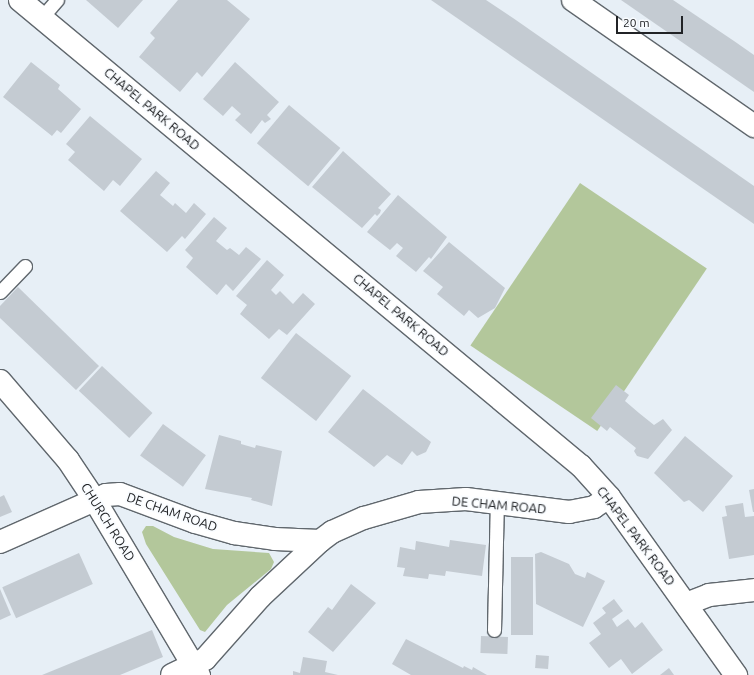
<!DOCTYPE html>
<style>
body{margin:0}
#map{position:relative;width:754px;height:675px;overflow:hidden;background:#e7eff6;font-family:Ubuntu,sans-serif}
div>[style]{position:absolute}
.green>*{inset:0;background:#b3c79b;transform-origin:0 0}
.building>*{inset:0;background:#c4cbd2;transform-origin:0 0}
.roads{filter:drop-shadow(1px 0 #60676d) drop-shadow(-1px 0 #60676d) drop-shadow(0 1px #60676d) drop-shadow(0 -1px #60676d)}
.service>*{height:13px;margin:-6.5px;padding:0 6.5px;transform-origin:6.5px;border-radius:6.5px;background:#fff}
.minor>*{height:22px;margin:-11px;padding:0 11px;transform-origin:11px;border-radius:11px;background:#fff}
span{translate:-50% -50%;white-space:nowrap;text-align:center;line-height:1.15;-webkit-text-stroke:3.5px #f9fcff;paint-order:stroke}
.street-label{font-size:13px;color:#212326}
.scale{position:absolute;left:616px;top:16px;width:67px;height:18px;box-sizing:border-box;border:2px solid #212326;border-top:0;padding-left:5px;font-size:12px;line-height:14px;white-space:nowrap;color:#212326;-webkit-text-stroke:3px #f9fcff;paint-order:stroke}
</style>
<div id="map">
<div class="green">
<div style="left:580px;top:183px;width:153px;height:196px;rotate:34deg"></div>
<div style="clip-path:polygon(146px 526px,153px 526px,174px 537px,213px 549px,269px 553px,274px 562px,271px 569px,227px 605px,205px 632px,200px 630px,146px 544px,142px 532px)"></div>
</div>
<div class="building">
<div style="clip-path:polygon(86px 0,143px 0,118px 28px)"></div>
<div style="clip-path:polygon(178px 0,227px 0,250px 19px,202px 77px,197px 72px,180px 92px,139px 57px,155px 38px,150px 33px)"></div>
<div style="clip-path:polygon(431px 0,486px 0,513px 18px,754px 186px,754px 224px)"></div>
<div style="clip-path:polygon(621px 0,673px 0,734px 41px,754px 55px,754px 92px)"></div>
<div style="clip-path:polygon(31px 62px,60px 85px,58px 89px,81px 109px,61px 133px,57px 130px,52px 136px,3px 97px)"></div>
<div style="clip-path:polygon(235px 62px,279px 102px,267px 115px,271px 119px,265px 123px,262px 120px,251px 134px,235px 120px,241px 114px,232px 106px,223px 116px,203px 99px)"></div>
<div style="left:289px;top:105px;width:67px;height:50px;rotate:40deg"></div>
<div style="clip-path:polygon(90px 116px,142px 159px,120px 186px,113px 180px,104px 191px,68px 160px,75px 152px,66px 144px)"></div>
<div style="clip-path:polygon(343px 151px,391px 194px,378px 208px,381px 210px,380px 213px,377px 216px,375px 214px,362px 228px,312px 187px)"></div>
<div style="clip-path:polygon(156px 171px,170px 183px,160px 195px,173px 206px,175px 203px,186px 213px,194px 203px,206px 214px,185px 239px,182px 236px,167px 252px,120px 211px)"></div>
<div style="clip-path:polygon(398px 195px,447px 237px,431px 259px,429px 257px,416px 272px,396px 256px,403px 248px,397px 243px,390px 250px,367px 232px)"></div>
<div style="clip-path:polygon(214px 217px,227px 228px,216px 241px,227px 250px,230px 248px,239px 255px,246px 247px,261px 259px,233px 291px,226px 284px,217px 295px,186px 267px,193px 258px,185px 250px)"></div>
<div style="clip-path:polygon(449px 242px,505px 288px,495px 308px,478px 318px,469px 310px,464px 316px,437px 294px,443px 287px,423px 271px)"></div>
<div style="clip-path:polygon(267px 260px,284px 275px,271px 290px,276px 295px,280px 291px,293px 304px,303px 293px,315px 304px,287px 335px,279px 329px,269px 339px,240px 314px,247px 305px,236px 296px)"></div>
<div style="clip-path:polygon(18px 287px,99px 366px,76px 390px,0 318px,0 306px)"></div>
<div style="left:296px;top:333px;width:70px;height:57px;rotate:38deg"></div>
<div style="left:102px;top:366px;width:69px;height:34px;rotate:43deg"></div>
<div style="clip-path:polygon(616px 385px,629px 395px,625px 401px,639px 413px,654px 425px,663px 419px,672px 430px,648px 459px,637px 456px,634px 451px,636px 448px,610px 427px,607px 431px,591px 418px)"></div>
<div style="clip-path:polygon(363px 389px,431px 442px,426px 452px,417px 456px,412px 451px,402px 465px,387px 455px,374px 467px,328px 432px)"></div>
<div style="left:163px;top:424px;width:53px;height:39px;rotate:36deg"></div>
<div style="clip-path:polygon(219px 435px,241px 441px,241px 444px,255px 448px,256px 445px,282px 451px,272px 506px,251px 500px,252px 498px,205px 489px)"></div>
<div style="clip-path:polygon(685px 436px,733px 476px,703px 512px,689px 500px,684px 502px,654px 473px)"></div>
<div style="clip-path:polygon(754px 489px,754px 512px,753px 512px,749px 490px)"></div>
<div style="clip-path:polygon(4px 495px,12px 512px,0 517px,0 497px)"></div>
<div style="clip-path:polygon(743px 503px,745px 517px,754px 516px,754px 555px,729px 559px,722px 517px,727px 516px,725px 506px)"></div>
<div style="clip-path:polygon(450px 540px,486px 545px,482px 576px,446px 571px,445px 576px,429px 574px,428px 579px,403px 576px,405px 568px,397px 567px,400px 547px,415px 550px,416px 541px,449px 547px)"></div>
<div style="clip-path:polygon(541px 552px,569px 564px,575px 574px,585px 578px,587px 572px,605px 581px,583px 627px,536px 604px,535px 554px)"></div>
<div style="left:79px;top:553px;width:34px;height:84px;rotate:66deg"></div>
<div style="left:511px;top:557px;width:22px;height:78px"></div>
<div style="clip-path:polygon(351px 584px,376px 603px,333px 652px,308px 632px,328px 607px,332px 610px)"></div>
<div style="clip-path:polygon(0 589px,11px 615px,0 620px)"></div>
<div style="clip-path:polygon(614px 599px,623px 611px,612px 619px,617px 627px,628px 619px,635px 628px,642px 622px,663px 650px,632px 674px,621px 659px,609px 668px,589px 643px,601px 634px,593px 623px,606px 613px,602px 608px)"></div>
<div style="clip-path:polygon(152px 630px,163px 657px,120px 675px,42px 675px)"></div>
<div style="left:481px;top:636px;width:27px;height:17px;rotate:2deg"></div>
<div style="clip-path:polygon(406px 639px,463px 668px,464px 666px,472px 670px,473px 667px,487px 675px,411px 675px,392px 664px)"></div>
<div style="left:536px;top:655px;width:13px;height:13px;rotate:4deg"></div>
<div style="clip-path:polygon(303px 657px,327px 661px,325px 672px,338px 675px,293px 675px,293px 671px,300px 673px)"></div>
<div style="clip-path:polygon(669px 668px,674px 675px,660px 675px)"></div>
</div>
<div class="roads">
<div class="service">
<div style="left:42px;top:17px;width:23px;rotate:-49deg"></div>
<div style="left:0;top:292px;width:36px;rotate:-46deg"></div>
<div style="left:494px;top:630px;width:128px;rotate:-88.7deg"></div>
</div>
<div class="minor">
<div style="left:20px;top:0;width:729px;rotate:39.72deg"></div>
<div style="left:581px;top:466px;width:42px;rotate:47.9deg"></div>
<div style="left:609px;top:497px;width:219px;rotate:54.5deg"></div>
<div style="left:573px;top:0;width:221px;rotate:34.8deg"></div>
<div style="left:0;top:381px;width:104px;rotate:49.3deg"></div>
<div style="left:68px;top:460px;width:47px;rotate:56.3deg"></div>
<div style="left:94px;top:499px;width:205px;rotate:59.2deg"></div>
<div style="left:0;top:542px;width:116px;rotate:-23.9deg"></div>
<div style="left:106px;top:495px;width:14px;rotate:-4deg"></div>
<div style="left:120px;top:494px;width:80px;rotate:20.5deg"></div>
<div style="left:195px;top:522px;width:41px;rotate:15.8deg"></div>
<div style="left:234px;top:533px;width:41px;rotate:8.3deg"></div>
<div style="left:275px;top:539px;width:45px;rotate:2.5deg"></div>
<div style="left:320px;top:541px;width:15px;rotate:-37deg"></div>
<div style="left:332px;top:532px;width:35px;rotate:-24deg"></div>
<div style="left:364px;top:518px;width:57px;rotate:-16.2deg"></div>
<div style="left:419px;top:502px;width:47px;rotate:-3.7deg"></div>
<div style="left:466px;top:499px;width:104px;rotate:7.2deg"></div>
<div style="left:569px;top:512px;width:25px;rotate:-11deg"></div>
<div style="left:594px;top:507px;width:18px;rotate:-34deg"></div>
<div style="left:686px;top:604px;width:25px;rotate:-21deg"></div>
<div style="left:709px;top:595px;width:45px;rotate:-6.3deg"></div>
<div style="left:172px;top:675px;width:37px;rotate:-26deg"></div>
<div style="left:205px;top:659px;width:83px;rotate:-48.4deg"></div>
<div style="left:260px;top:597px;width:82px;rotate:-43deg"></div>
</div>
</div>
<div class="street-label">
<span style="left:152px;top:109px;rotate:40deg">CHAPEL PARK ROAD</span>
<span style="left:401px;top:315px;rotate:40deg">CHAPEL PARK ROAD</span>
<span style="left:499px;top:505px;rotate:5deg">DE CHAM ROAD</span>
<span style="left:172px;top:512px;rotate:19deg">DE CHAM ROAD</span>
<span style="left:108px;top:522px;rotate:58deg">CHURCH ROAD</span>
<span style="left:636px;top:536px;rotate:53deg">CHAPEL PARK ROAD</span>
</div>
<div class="scale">20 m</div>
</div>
